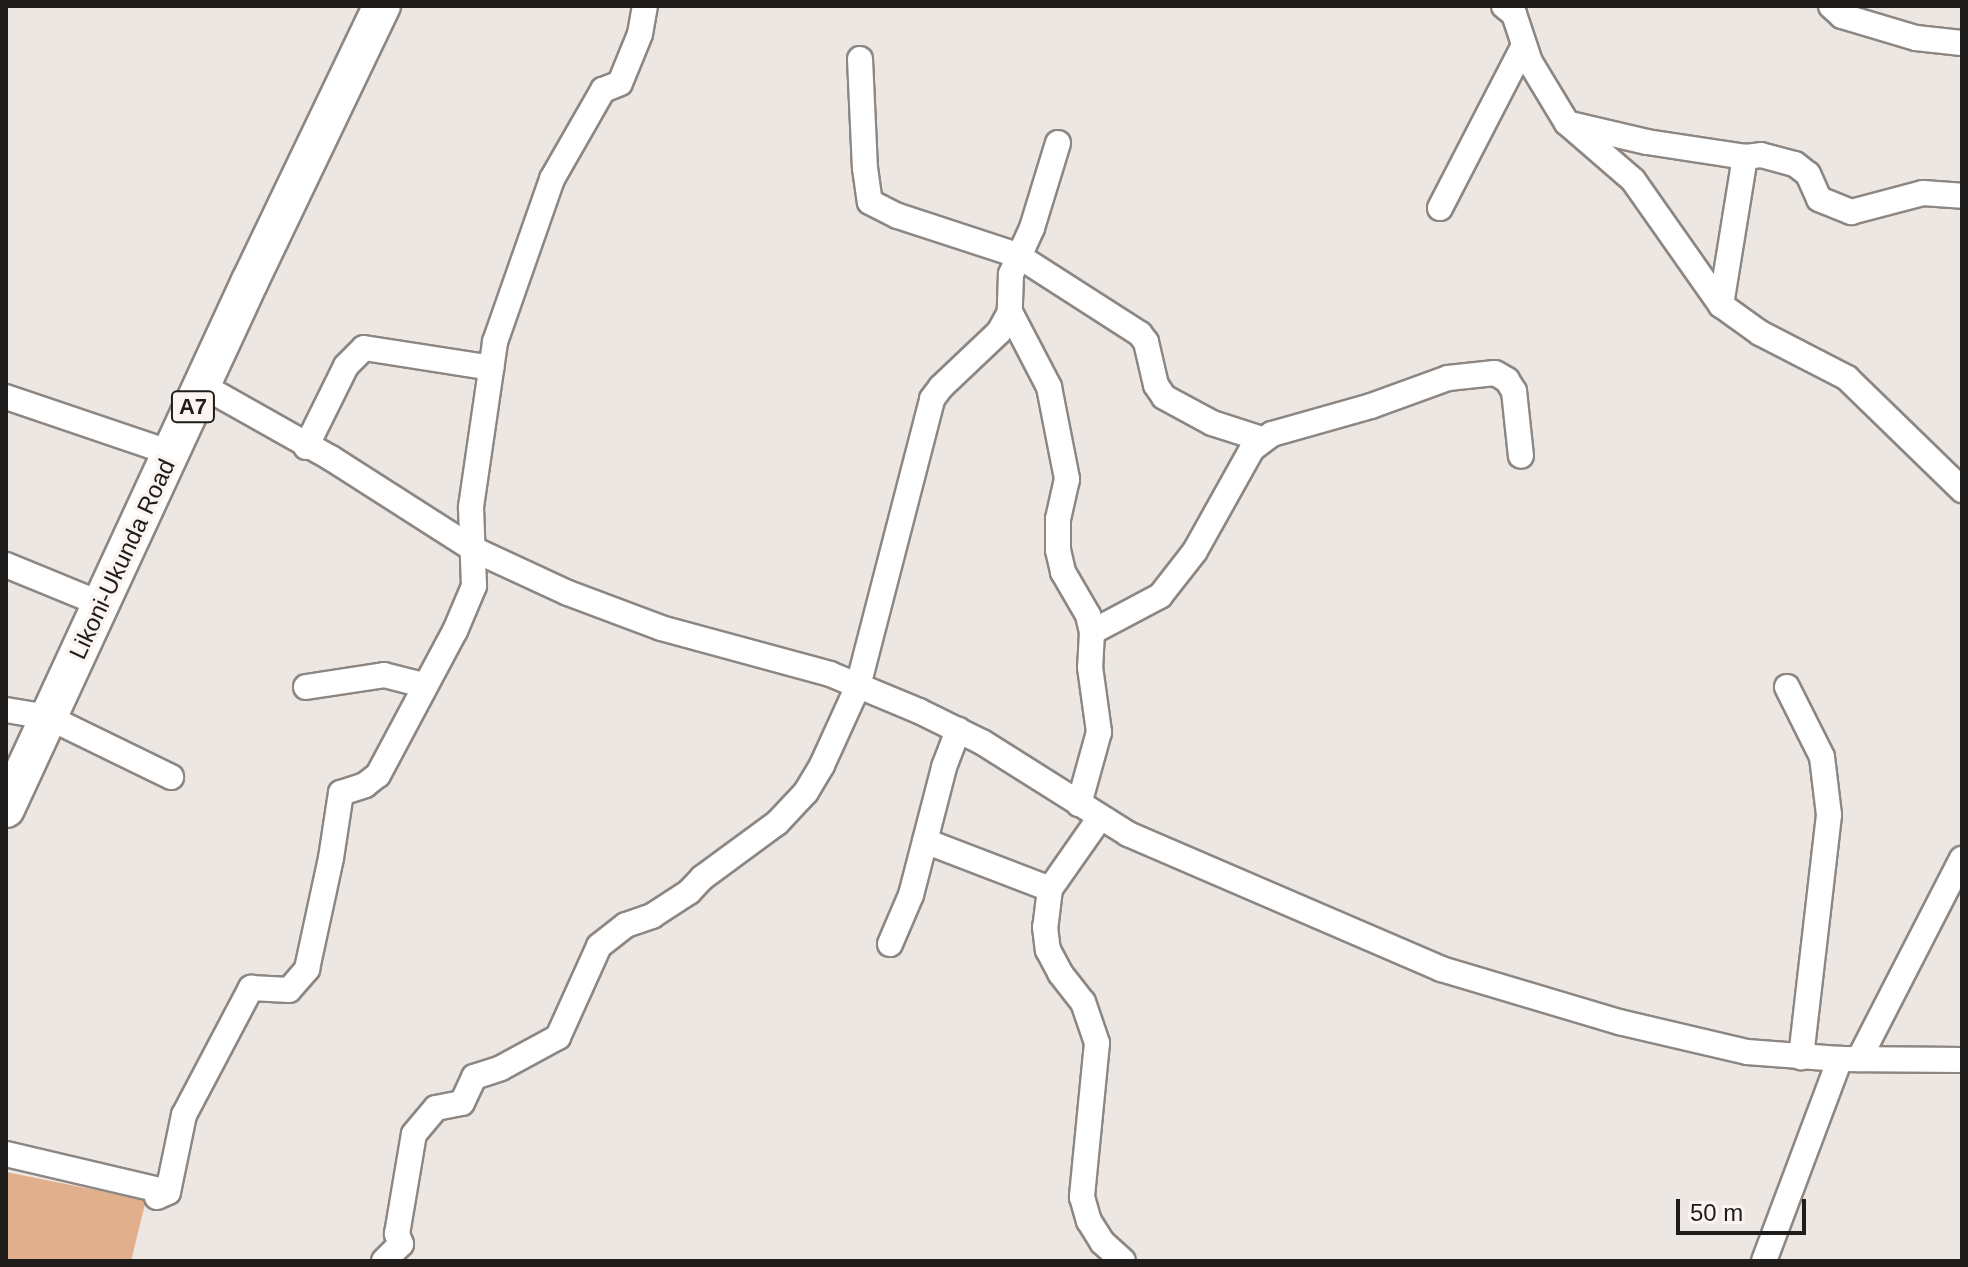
<!DOCTYPE html>
<style>
body{margin:0}
#map{position:relative;width:1968px;height:1267px;overflow:hidden;background:#ede7e3;font-family:Arial,sans-serif}
div>[style]{position:absolute}
.green>*{inset:0;background:#e2af8c}
.roads{filter:drop-shadow(2px 0 #8d8783) drop-shadow(-2px 0 #8d8783) drop-shadow(0 2px #8d8783) drop-shadow(0 -2px #8d8783)}
.minor>*{height:24px;margin:-12px;padding:0 12px;transform-origin:12px;border-radius:12px;background:#fff}
.highway>*{height:36px;margin:-18px;padding:0 18px;transform-origin:18px;border-radius:18px;background:#fff}
span{translate:-50% -50%;white-space:nowrap;text-align:center;line-height:1.15;-webkit-text-stroke:7px #fbf4f0;paint-order:stroke}
.shield-label span{padding:2px 6px;background:#fbf4f0;border:2px solid;border-radius:6px;-webkit-text-stroke-width:0}
.shield-label{font-size:22px;color:#1f1d1b;font-weight:700}
.street-label{font-size:24px;color:#1f1d1b}
.frame{position:absolute;inset:0;border:8px solid #1f1d1b;pointer-events:none}
.scale{position:absolute;left:1676px;top:1199px;width:130px;height:36px;box-sizing:border-box;border:4px solid #1f1d1b;border-top:0;padding-left:10px;font-size:24px;line-height:28px;white-space:nowrap;color:#1f1d1b;-webkit-text-stroke:6px #fbf4f0;paint-order:stroke}
</style>
<div id="map">
<div class="green">
<div style="clip-path:polygon(6px 1172px,146px 1200px,131px 1261px,6px 1261px)"></div>
</div>
<div class="roads">
<div class="minor">
<div style="left:1504px;top:6px;width:13px;rotate:39deg"></div>
<div style="left:1514px;top:14px;width:51px;rotate:71.6deg"></div>
<div style="left:1530px;top:62px;width:71px;rotate:58.8deg"></div>
<div style="left:1567px;top:123px;width:87px;rotate:40.8deg"></div>
<div style="left:1633px;top:180px;width:153px;rotate:54.9deg"></div>
<div style="left:1721px;top:305px;width:48px;rotate:35.7deg"></div>
<div style="left:1760px;top:333px;width:98px;rotate:27.3deg"></div>
<div style="left:1847px;top:378px;width:161px;rotate:44.2deg"></div>
<div style="left:1831px;top:6px;width:15px;rotate:42deg"></div>
<div style="left:1842px;top:16px;width:77px;rotate:16.6deg"></div>
<div style="left:1916px;top:38px;width:46px;rotate:6.2deg"></div>
<div style="left:860px;top:59px;width:109px;rotate:87.4deg"></div>
<div style="left:865px;top:168px;width:34px;rotate:82deg"></div>
<div style="left:870px;top:202px;width:31px;rotate:27deg"></div>
<div style="left:898px;top:216px;width:125px;rotate:18.1deg"></div>
<div style="left:1017px;top:255px;width:146px;rotate:32.7deg"></div>
<div style="left:1140px;top:334px;width:10px;rotate:53deg"></div>
<div style="left:1146px;top:342px;width:44px;rotate:76.9deg"></div>
<div style="left:1156px;top:385px;width:14px;rotate:56deg"></div>
<div style="left:1164px;top:397px;width:55px;rotate:28.4deg"></div>
<div style="left:1212px;top:423px;width:52px;rotate:17.7deg"></div>
<div style="left:1570px;top:124px;width:79px;rotate:13.2deg"></div>
<div style="left:1647px;top:142px;width:99px;rotate:8.7deg"></div>
<div style="left:1745px;top:157px;width:16px;rotate:-7deg"></div>
<div style="left:1761px;top:155px;width:35px;rotate:15deg"></div>
<div style="left:1795px;top:164px;width:16px;rotate:38deg"></div>
<div style="left:1808px;top:174px;width:27px;rotate:66deg"></div>
<div style="left:1819px;top:199px;width:35px;rotate:22deg"></div>
<div style="left:1851px;top:212px;width:74px;rotate:-14.8deg"></div>
<div style="left:1923px;top:193px;width:39px;rotate:4deg"></div>
<div style="left:1058px;top:143px;width:89px;rotate:107deg"></div>
<div style="left:1032px;top:228px;width:51px;rotate:114.5deg"></div>
<div style="left:1011px;top:274px;width:38px;rotate:92deg"></div>
<div style="left:1010px;top:312px;width:85px;rotate:62.5deg"></div>
<div style="left:1049px;top:387px;width:94px;rotate:78.9deg"></div>
<div style="left:1067px;top:479px;width:41px;rotate:102.7deg"></div>
<div style="left:1058px;top:519px;width:31px;rotate:90deg"></div>
<div style="left:1058px;top:550px;width:23px;rotate:77deg"></div>
<div style="left:1063px;top:572px;width:50px;rotate:59.8deg"></div>
<div style="left:1088px;top:615px;width:17px;rotate:77deg"></div>
<div style="left:1092px;top:632px;width:35px;rotate:93deg"></div>
<div style="left:1090px;top:667px;width:66px;rotate:82.1deg"></div>
<div style="left:1099px;top:732px;width:75px;rotate:105.5deg"></div>
<div style="left:1440px;top:208px;width:183px;rotate:-62.7deg"></div>
<div style="left:1721px;top:305px;width:150px;rotate:-80.8deg"></div>
<div style="left:203px;top:386px;width:147px;rotate:29.4deg"></div>
<div style="left:331px;top:458px;width:171px;rotate:32.6deg"></div>
<div style="left:475px;top:550px;width:102px;rotate:24.8deg"></div>
<div style="left:568px;top:593px;width:99px;rotate:20.6deg"></div>
<div style="left:661px;top:628px;width:175px;rotate:15.2deg"></div>
<div style="left:830px;top:674px;width:96px;rotate:22.6deg"></div>
<div style="left:919px;top:711px;width:70px;rotate:26.2deg"></div>
<div style="left:982px;top:742px;width:173px;rotate:32.2deg"></div>
<div style="left:1128px;top:834px;width:341px;rotate:23.3deg"></div>
<div style="left:1441px;top:969px;width:186px;rotate:16.6deg"></div>
<div style="left:1619px;top:1022px;width:131px;rotate:13.2deg"></div>
<div style="left:1747px;top:1052px;width:93px;rotate:4.3deg"></div>
<div style="left:1840px;top:1059px;width:122px;rotate:0.5deg"></div>
<div style="left:6px;top:397px;width:174px;rotate:18.7deg"></div>
<div style="left:306px;top:447px;width:90px;rotate:-63.7deg"></div>
<div style="left:346px;top:366px;width:25px;rotate:-45deg"></div>
<div style="left:364px;top:348px;width:129px;rotate:8.9deg"></div>
<div style="left:6px;top:565px;width:103px;rotate:22.3deg"></div>
<div style="left:1092px;top:632px;width:77px;rotate:-27.9deg"></div>
<div style="left:1160px;top:596px;width:57px;rotate:-52.1deg"></div>
<div style="left:1195px;top:551px;width:117px;rotate:-60.8deg"></div>
<div style="left:1252px;top:449px;width:25px;rotate:-37deg"></div>
<div style="left:1272px;top:434px;width:103px;rotate:-15.8deg"></div>
<div style="left:1371px;top:406px;width:82px;rotate:-20deg"></div>
<div style="left:1448px;top:378px;width:47px;rotate:-6.1deg"></div>
<div style="left:1495px;top:373px;width:14px;rotate:30deg"></div>
<div style="left:1507px;top:380px;width:13px;rotate:58deg"></div>
<div style="left:1514px;top:391px;width:65px;rotate:83.9deg"></div>
<div style="left:306px;top:687px;width:79px;rotate:-8.7deg"></div>
<div style="left:384px;top:675px;width:40px;rotate:14.4deg"></div>
<div style="left:1787px;top:687px;width:78px;rotate:63.4deg"></div>
<div style="left:1822px;top:757px;width:58px;rotate:83.1deg"></div>
<div style="left:1829px;top:815px;width:244px;rotate:96.6deg"></div>
<div style="left:6px;top:710px;width:43px;rotate:9.5deg"></div>
<div style="left:48px;top:717px;width:137px;rotate:26deg"></div>
<div style="left:1099px;top:819px;width:85px;rotate:125deg"></div>
<div style="left:1050px;top:889px;width:38px;rotate:97deg"></div>
<div style="left:1045px;top:927px;width:23px;rotate:83deg"></div>
<div style="left:1048px;top:950px;width:26px;rotate:62deg"></div>
<div style="left:1060px;top:973px;width:37px;rotate:52deg"></div>
<div style="left:1083px;top:1002px;width:43px;rotate:71.1deg"></div>
<div style="left:1097px;top:1043px;width:155px;rotate:95.6deg"></div>
<div style="left:1082px;top:1197px;width:25px;rotate:74deg"></div>
<div style="left:1089px;top:1221px;width:25px;rotate:58deg"></div>
<div style="left:1102px;top:1242px;width:28px;rotate:42deg"></div>
<div style="left:925px;top:841px;width:134px;rotate:21deg"></div>
<div style="left:890px;top:944px;width:53px;rotate:-66.8deg"></div>
<div style="left:911px;top:895px;width:132px;rotate:-75.5deg"></div>
<div style="left:944px;top:767px;width:40px;rotate:-69deg"></div>
<div style="left:1859px;top:1059px;width:225px;rotate:-62.8deg"></div>
<div style="left:6px;top:1154px;width:166px;rotate:13.2deg"></div>
<div style="left:157px;top:1197px;width:12px;rotate:-24deg"></div>
<div style="left:168px;top:1192px;width:79px;rotate:-78.3deg"></div>
<div style="left:184px;top:1115px;width:144px;rotate:-62.2deg"></div>
<div style="left:251px;top:988px;width:38px;rotate:3deg"></div>
<div style="left:289px;top:990px;width:28px;rotate:-49deg"></div>
<div style="left:307px;top:969px;width:114px;rotate:-77.8deg"></div>
<div style="left:331px;top:858px;width:66px;rotate:-81.3deg"></div>
<div style="left:341px;top:793px;width:25px;rotate:-18deg"></div>
<div style="left:365px;top:785px;width:16px;rotate:-38deg"></div>
<div style="left:378px;top:775px;width:163px;rotate:-61.9deg"></div>
<div style="left:455px;top:631px;width:49px;rotate:-67.1deg"></div>
<div style="left:474px;top:586px;width:79px;rotate:-92.2deg"></div>
<div style="left:471px;top:507px;width:167px;rotate:-81.7deg"></div>
<div style="left:495px;top:342px;width:173px;rotate:-70.7deg"></div>
<div style="left:552px;top:179px;width:103px;rotate:-60.2deg"></div>
<div style="left:603px;top:90px;width:18px;rotate:-22deg"></div>
<div style="left:620px;top:83px;width:53px;rotate:-67.8deg"></div>
<div style="left:640px;top:34px;width:28px;rotate:-80deg"></div>
<div style="left:384px;top:1261px;width:24px;rotate:-45deg"></div>
<div style="left:401px;top:1244px;width:11px;rotate:-112deg"></div>
<div style="left:397px;top:1234px;width:101px;rotate:-80.4deg"></div>
<div style="left:414px;top:1134px;width:34px;rotate:-50deg"></div>
<div style="left:436px;top:1108px;width:26px;rotate:-11deg"></div>
<div style="left:462px;top:1103px;width:29px;rotate:-65deg"></div>
<div style="left:474px;top:1077px;width:28px;rotate:-18deg"></div>
<div style="left:501px;top:1068px;width:65px;rotate:-28.5deg"></div>
<div style="left:558px;top:1037px;width:100px;rotate:-65.7deg"></div>
<div style="left:599px;top:946px;width:34px;rotate:-38deg"></div>
<div style="left:626px;top:925px;width:28px;rotate:-19deg"></div>
<div style="left:652px;top:916px;width:44px;rotate:-33deg"></div>
<div style="left:689px;top:892px;width:19px;rotate:-47deg"></div>
<div style="left:702px;top:878px;width:93px;rotate:-36.3deg"></div>
<div style="left:777px;top:823px;width:42px;rotate:-46.9deg"></div>
<div style="left:806px;top:792px;width:31px;rotate:-59deg"></div>
<div style="left:822px;top:765px;width:87px;rotate:-65.5deg"></div>
<div style="left:858px;top:686px;width:296px;rotate:-75.5deg"></div>
<div style="left:932px;top:399px;width:15px;rotate:-53deg"></div>
<div style="left:941px;top:387px;width:80px;rotate:-43.5deg"></div>
<div style="left:999px;top:332px;width:23px;rotate:-61deg"></div>
<div style="left:1764px;top:1261px;width:216px;rotate:-69.4deg"></div>
</div>
<div class="highway">
<div style="left:6px;top:809px;width:582px;rotate:-65.2deg"></div>
<div style="left:250px;top:281px;width:305px;rotate:-64.4deg"></div>
</div>
</div>
<div class="shield-label">
<span style="left:193px;top:407px">A7</span>
</div>
<div class="street-label">
<span style="left:122px;top:559px;rotate:-65deg">Likoni-Ukunda Road</span>
</div>
<div class="frame"></div>
<div class="scale">50 m</div>
</div>
